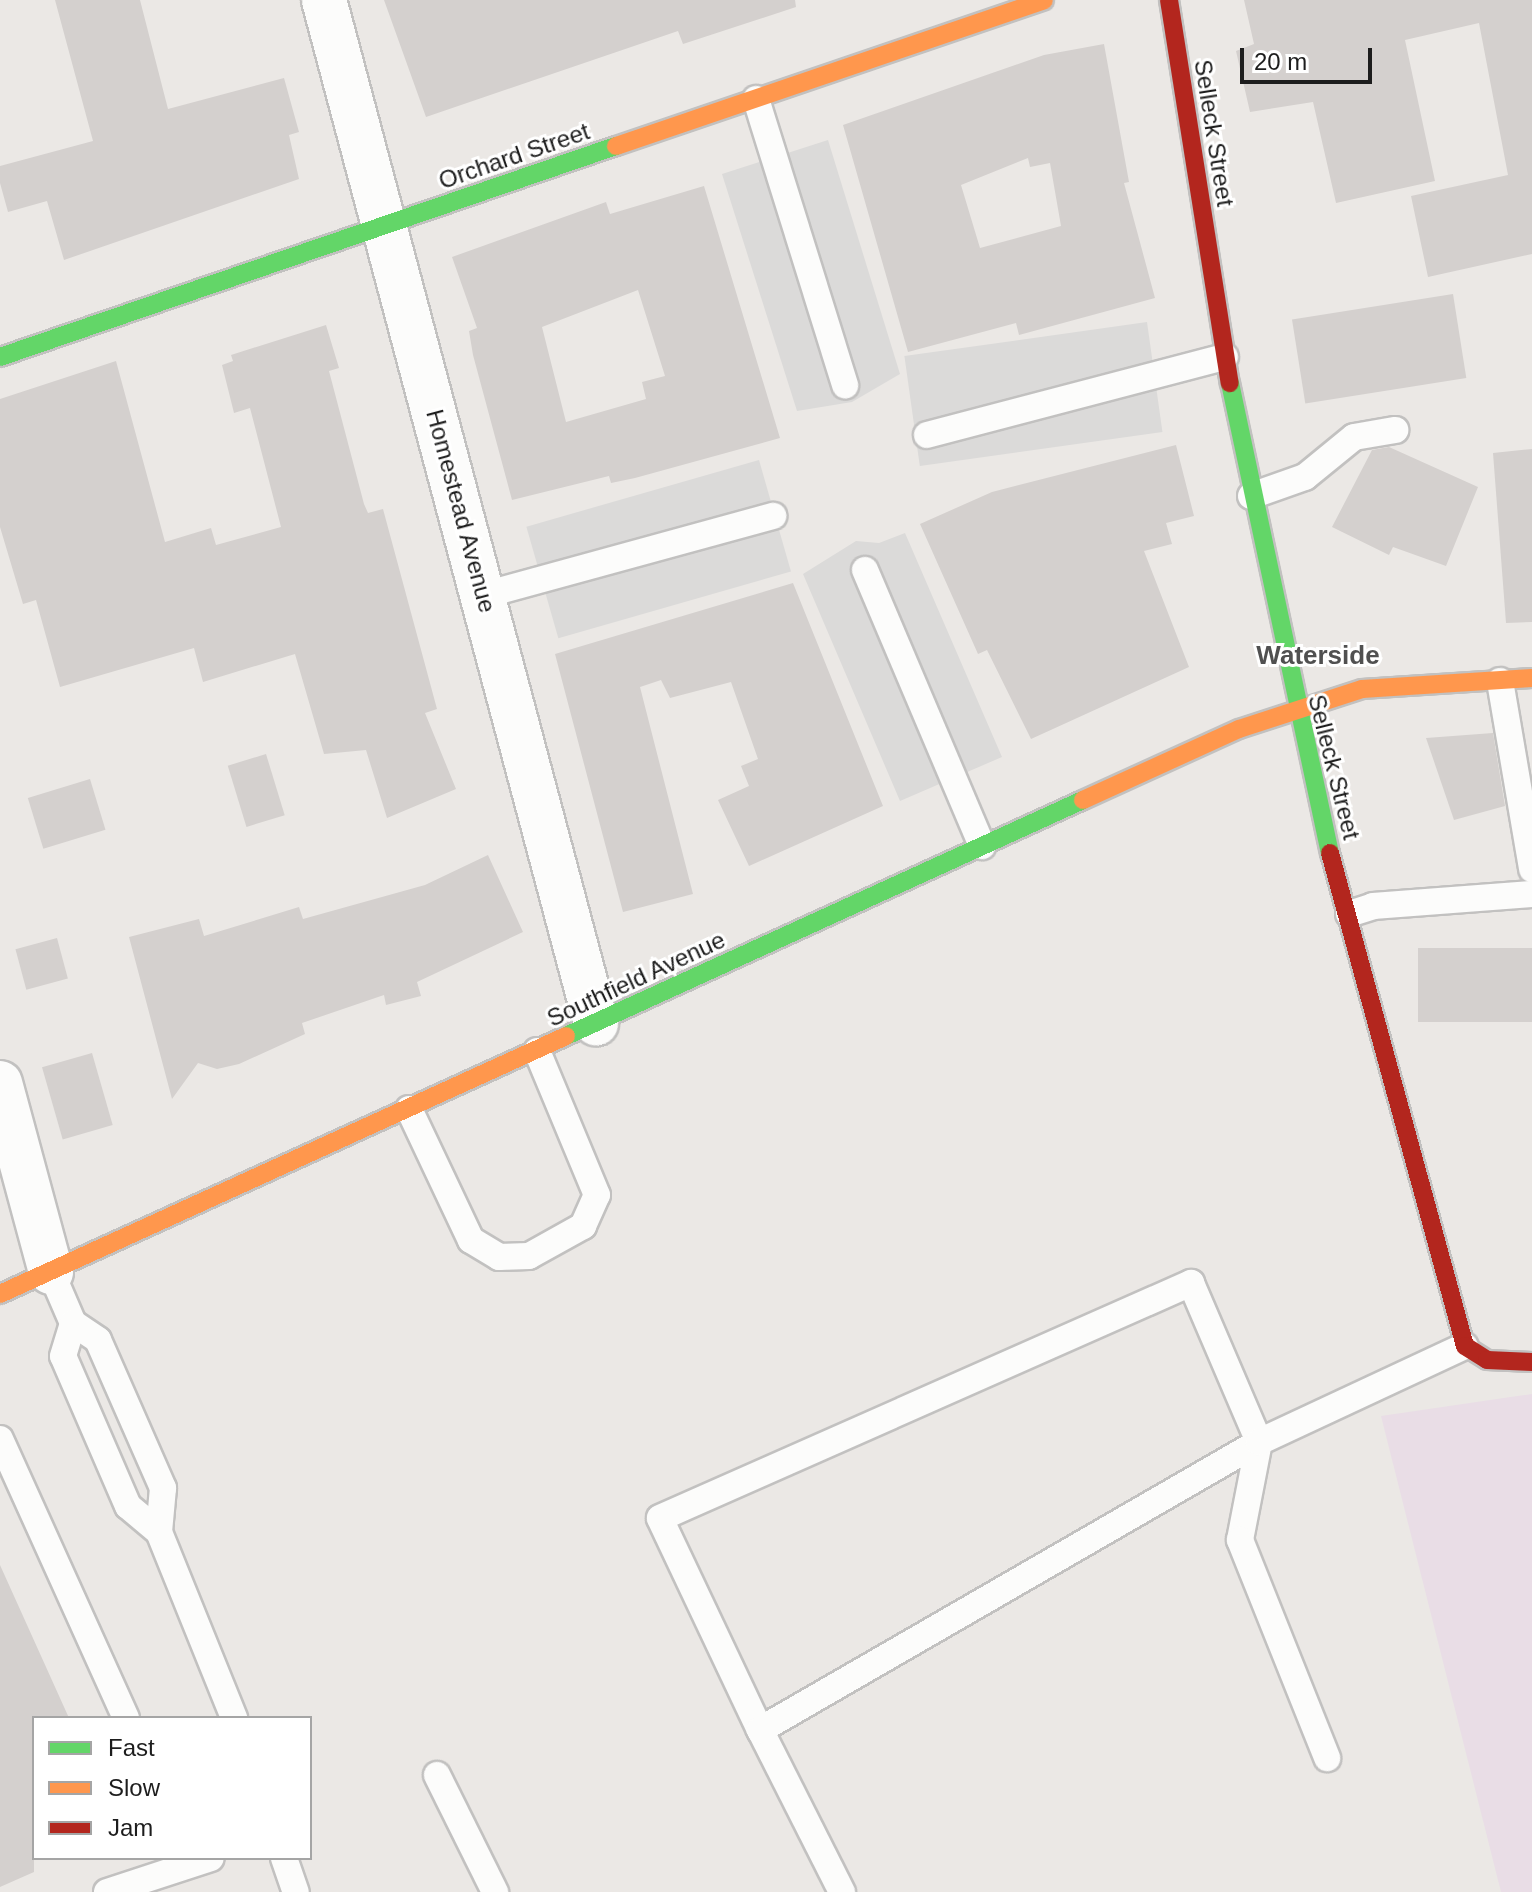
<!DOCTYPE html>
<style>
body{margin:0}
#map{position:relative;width:1532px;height:1892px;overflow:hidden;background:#ebe8e5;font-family:Helvetica,sans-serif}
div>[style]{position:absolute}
.industrial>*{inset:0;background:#e9dde6}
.parking>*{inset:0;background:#dbdad9;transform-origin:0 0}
.building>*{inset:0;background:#d4d0ce;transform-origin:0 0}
.roads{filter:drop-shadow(2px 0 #c2c1c0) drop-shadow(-2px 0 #c2c1c0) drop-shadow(0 2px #c2c1c0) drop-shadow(0 -2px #c2c1c0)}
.lane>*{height:26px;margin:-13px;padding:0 13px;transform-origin:13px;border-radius:13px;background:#fcfcfb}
.street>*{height:44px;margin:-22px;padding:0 22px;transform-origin:22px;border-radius:22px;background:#fcfcfb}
.fast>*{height:18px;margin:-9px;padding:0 9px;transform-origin:9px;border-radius:9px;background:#63d668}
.slow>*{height:18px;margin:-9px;padding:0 9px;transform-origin:9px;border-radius:9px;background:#ff974d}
.jam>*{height:18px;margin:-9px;padding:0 9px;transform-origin:9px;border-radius:9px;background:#b3261e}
span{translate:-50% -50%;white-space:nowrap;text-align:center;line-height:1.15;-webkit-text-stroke:6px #fff;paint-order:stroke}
.street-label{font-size:24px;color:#1d1d1d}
.neighbourhood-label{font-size:26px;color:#505050;font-weight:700}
.legend{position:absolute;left:32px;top:1716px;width:280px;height:144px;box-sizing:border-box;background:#fff;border:2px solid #a5a5a5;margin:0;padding:10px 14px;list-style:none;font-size:24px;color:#1d1d1d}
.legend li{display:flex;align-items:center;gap:16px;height:40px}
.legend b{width:40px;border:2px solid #a5a5a5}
.scale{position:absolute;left:1240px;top:48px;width:132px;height:36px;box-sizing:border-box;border:4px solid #1d1d1d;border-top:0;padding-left:10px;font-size:24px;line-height:28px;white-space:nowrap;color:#1d1d1d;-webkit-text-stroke:6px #fff;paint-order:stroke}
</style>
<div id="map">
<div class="industrial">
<div style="clip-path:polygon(1532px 1394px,1532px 1892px,1501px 1892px,1381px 1416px)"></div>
</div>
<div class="parking">
<div style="clip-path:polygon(828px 140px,900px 374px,852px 402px,797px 411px,722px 174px)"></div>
<div style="left:1147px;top:322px;width:111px;height:245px;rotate:82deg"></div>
<div style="left:759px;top:460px;width:116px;height:242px;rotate:74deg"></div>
<div style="clip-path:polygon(905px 533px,1002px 757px,900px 801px,803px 574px,856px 541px,879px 543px)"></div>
</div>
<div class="building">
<div style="clip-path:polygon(55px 0,140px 0,168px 109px,284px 78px,299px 132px,289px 135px,299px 179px,64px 260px,47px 201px,8px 212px,0 183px,0 166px,93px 141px)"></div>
<div style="clip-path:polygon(384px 0,795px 0,796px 7px,683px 44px,678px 31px,426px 117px)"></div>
<div style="clip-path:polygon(1244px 0,1532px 0,1532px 254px,1428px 277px,1411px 196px,1508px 175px,1479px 23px,1405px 40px,1435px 181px,1336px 203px,1313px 102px,1250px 112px,1236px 51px,1254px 44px)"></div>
<div style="clip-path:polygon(evenodd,1104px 44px,1129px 182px,1124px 183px,1155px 298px,1019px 335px,1016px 323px,908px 352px,843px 125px,1044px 55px,1104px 44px,1028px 158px,1030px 167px,1050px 163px,1061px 226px,980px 248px,961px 185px,1028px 158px)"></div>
<div style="clip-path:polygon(evenodd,704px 186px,780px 438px,635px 478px,611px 483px,609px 476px,512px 500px,473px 355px,469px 331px,477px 328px,452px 257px,606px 202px,610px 214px,704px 186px,638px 290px,665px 376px,642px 382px,646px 399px,566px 422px,542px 327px,638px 290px)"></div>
<div style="left:1453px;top:294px;width:85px;height:163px;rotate:81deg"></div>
<div style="clip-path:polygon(326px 325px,339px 368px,329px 371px,364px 504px,368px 513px,383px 509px,437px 709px,425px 713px,456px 789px,387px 818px,366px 750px,324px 754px,295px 654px,203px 682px,194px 648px,60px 687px,36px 600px,23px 604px,0 527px,0 399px,116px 361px,165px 542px,211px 528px,216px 545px,281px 527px,250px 408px,234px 413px,222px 365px,233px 361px,231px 355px)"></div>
<div style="clip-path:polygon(1176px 445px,1194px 516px,1166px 523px,1172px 544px,1144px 551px,1189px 667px,1031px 739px,987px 650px,978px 654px,920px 524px,992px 492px)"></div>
<div style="clip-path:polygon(1389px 447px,1478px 487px,1446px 566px,1393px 547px,1389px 555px,1332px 527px,1372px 450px)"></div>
<div style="clip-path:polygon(1532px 449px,1532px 622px,1506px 623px,1493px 453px)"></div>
<div style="clip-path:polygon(793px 583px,883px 806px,749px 866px,718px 800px,749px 786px,741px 766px,758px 759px,731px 682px,670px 698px,661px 680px,640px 687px,693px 894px,623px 912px,555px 654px)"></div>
<div style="clip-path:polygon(1493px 733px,1505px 806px,1454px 820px,1426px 738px)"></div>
<div style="left:266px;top:754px;width:64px;height:40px;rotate:73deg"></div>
<div style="left:90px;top:779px;width:53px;height:65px;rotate:73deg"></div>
<div style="clip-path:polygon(488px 855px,523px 932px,417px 982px,421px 996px,386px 1005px,384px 995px,302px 1023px,305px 1034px,239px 1064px,217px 1069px,198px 1063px,172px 1099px,129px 937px,199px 919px,204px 936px,299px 907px,303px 919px,425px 885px)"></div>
<div style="left:57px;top:938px;width:42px;height:43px;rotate:75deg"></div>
<div style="left:1532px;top:948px;width:74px;height:114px;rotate:90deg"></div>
<div style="left:92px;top:1053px;width:75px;height:52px;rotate:74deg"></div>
<div style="clip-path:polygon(0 1565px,69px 1718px,34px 1718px,34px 1872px,0 1887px)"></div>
</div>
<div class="roads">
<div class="lane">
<div style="left:756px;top:99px;width:300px;rotate:72.7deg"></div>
<div style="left:927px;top:435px;width:308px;rotate:-14.7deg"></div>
<div style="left:1251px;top:496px;width:57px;rotate:-19.4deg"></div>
<div style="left:1305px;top:477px;width:63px;rotate:-39.2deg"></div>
<div style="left:1354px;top:437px;width:42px;rotate:-9.7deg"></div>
<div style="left:865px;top:570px;width:300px;rotate:67deg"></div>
<div style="left:484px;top:595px;width:300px;rotate:-15.3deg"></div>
<div style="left:1500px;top:681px;width:191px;rotate:80.3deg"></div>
<div style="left:1349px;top:914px;width:25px;rotate:-18deg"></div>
<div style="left:1373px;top:906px;width:159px;rotate:-4.3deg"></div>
<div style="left:409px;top:1109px;width:145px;rotate:64.7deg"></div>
<div style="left:471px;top:1240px;width:33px;rotate:31deg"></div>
<div style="left:499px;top:1257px;width:30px;rotate:-2deg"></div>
<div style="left:529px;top:1256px;width:62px;rotate:-29.1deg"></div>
<div style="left:583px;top:1226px;width:34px;rotate:-66deg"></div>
<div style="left:597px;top:1195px;width:156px;rotate:-112.6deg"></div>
<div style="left:51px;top:1272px;width:56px;rotate:66.7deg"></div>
<div style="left:0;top:1439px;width:306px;rotate:65.7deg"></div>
<div style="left:159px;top:1532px;width:40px;rotate:-140deg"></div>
<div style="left:128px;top:1506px;width:163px;rotate:-113.4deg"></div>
<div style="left:63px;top:1356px;width:34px;rotate:-73deg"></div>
<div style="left:73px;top:1323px;width:30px;rotate:34deg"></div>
<div style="left:98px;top:1340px;width:162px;rotate:66.3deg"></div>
<div style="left:163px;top:1488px;width:44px;rotate:95.2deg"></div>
<div style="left:159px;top:1532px;width:201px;rotate:68deg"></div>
<div style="left:760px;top:1730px;width:234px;rotate:-115.3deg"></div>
<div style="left:660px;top:1518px;width:581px;rotate:-23.87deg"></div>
<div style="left:1191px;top:1283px;width:173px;rotate:66.8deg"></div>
<div style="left:1259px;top:1442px;width:100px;rotate:101deg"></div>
<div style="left:1240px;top:1540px;width:235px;rotate:68.2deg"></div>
<div style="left:437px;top:1775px;width:131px;rotate:63.6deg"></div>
<div style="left:284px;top:1858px;width:36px;rotate:71deg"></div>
<div style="left:107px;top:1892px;width:109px;rotate:-18.1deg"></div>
<div style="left:842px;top:1892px;width:182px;rotate:-116.8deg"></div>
<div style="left:760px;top:1730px;width:576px;rotate:-29.99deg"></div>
<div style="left:1259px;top:1442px;width:227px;rotate:-25deg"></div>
</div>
<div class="street">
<div style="left:324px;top:0;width:1059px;rotate:75.11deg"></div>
<div style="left:0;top:1083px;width:196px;rotate:74.9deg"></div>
</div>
<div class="fast">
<div style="left:0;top:357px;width:651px;rotate:-18.91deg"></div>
<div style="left:1230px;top:383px;width:481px;rotate:78deg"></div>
<div style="left:566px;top:1036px;width:568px;rotate:-24.54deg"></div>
</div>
<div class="slow">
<div style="left:616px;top:146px;width:452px;rotate:-18.8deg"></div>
<div style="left:1083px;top:800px;width:171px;rotate:-24.5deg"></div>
<div style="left:1239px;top:729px;width:129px;rotate:-18deg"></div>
<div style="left:1362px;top:689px;width:170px;rotate:-3.7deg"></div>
<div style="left:0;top:1294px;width:622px;rotate:-24.5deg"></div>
</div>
<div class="jam">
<div style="left:1169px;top:0;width:388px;rotate:81deg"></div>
<div style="left:1330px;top:853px;width:511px;rotate:74.69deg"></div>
<div style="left:1465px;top:1346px;width:26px;rotate:32deg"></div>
<div style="left:1487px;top:1360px;width:45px;rotate:2.5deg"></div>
</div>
</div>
<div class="street-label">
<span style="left:1214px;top:133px;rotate:81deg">Selleck Street</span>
<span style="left:514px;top:156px;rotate:-19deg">Orchard Street</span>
<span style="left:461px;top:511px;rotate:75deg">Homestead Avenue</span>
<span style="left:1334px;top:767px;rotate:76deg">Selleck Street</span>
<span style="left:636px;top:979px;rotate:-25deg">Southfield Avenue</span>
</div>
<div class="neighbourhood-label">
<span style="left:1318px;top:656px">Waterside</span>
</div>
<ul class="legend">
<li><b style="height:10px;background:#63d668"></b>Fast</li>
<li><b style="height:10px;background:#ff974d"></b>Slow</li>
<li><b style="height:10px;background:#b3261e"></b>Jam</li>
</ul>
<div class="scale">20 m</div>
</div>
